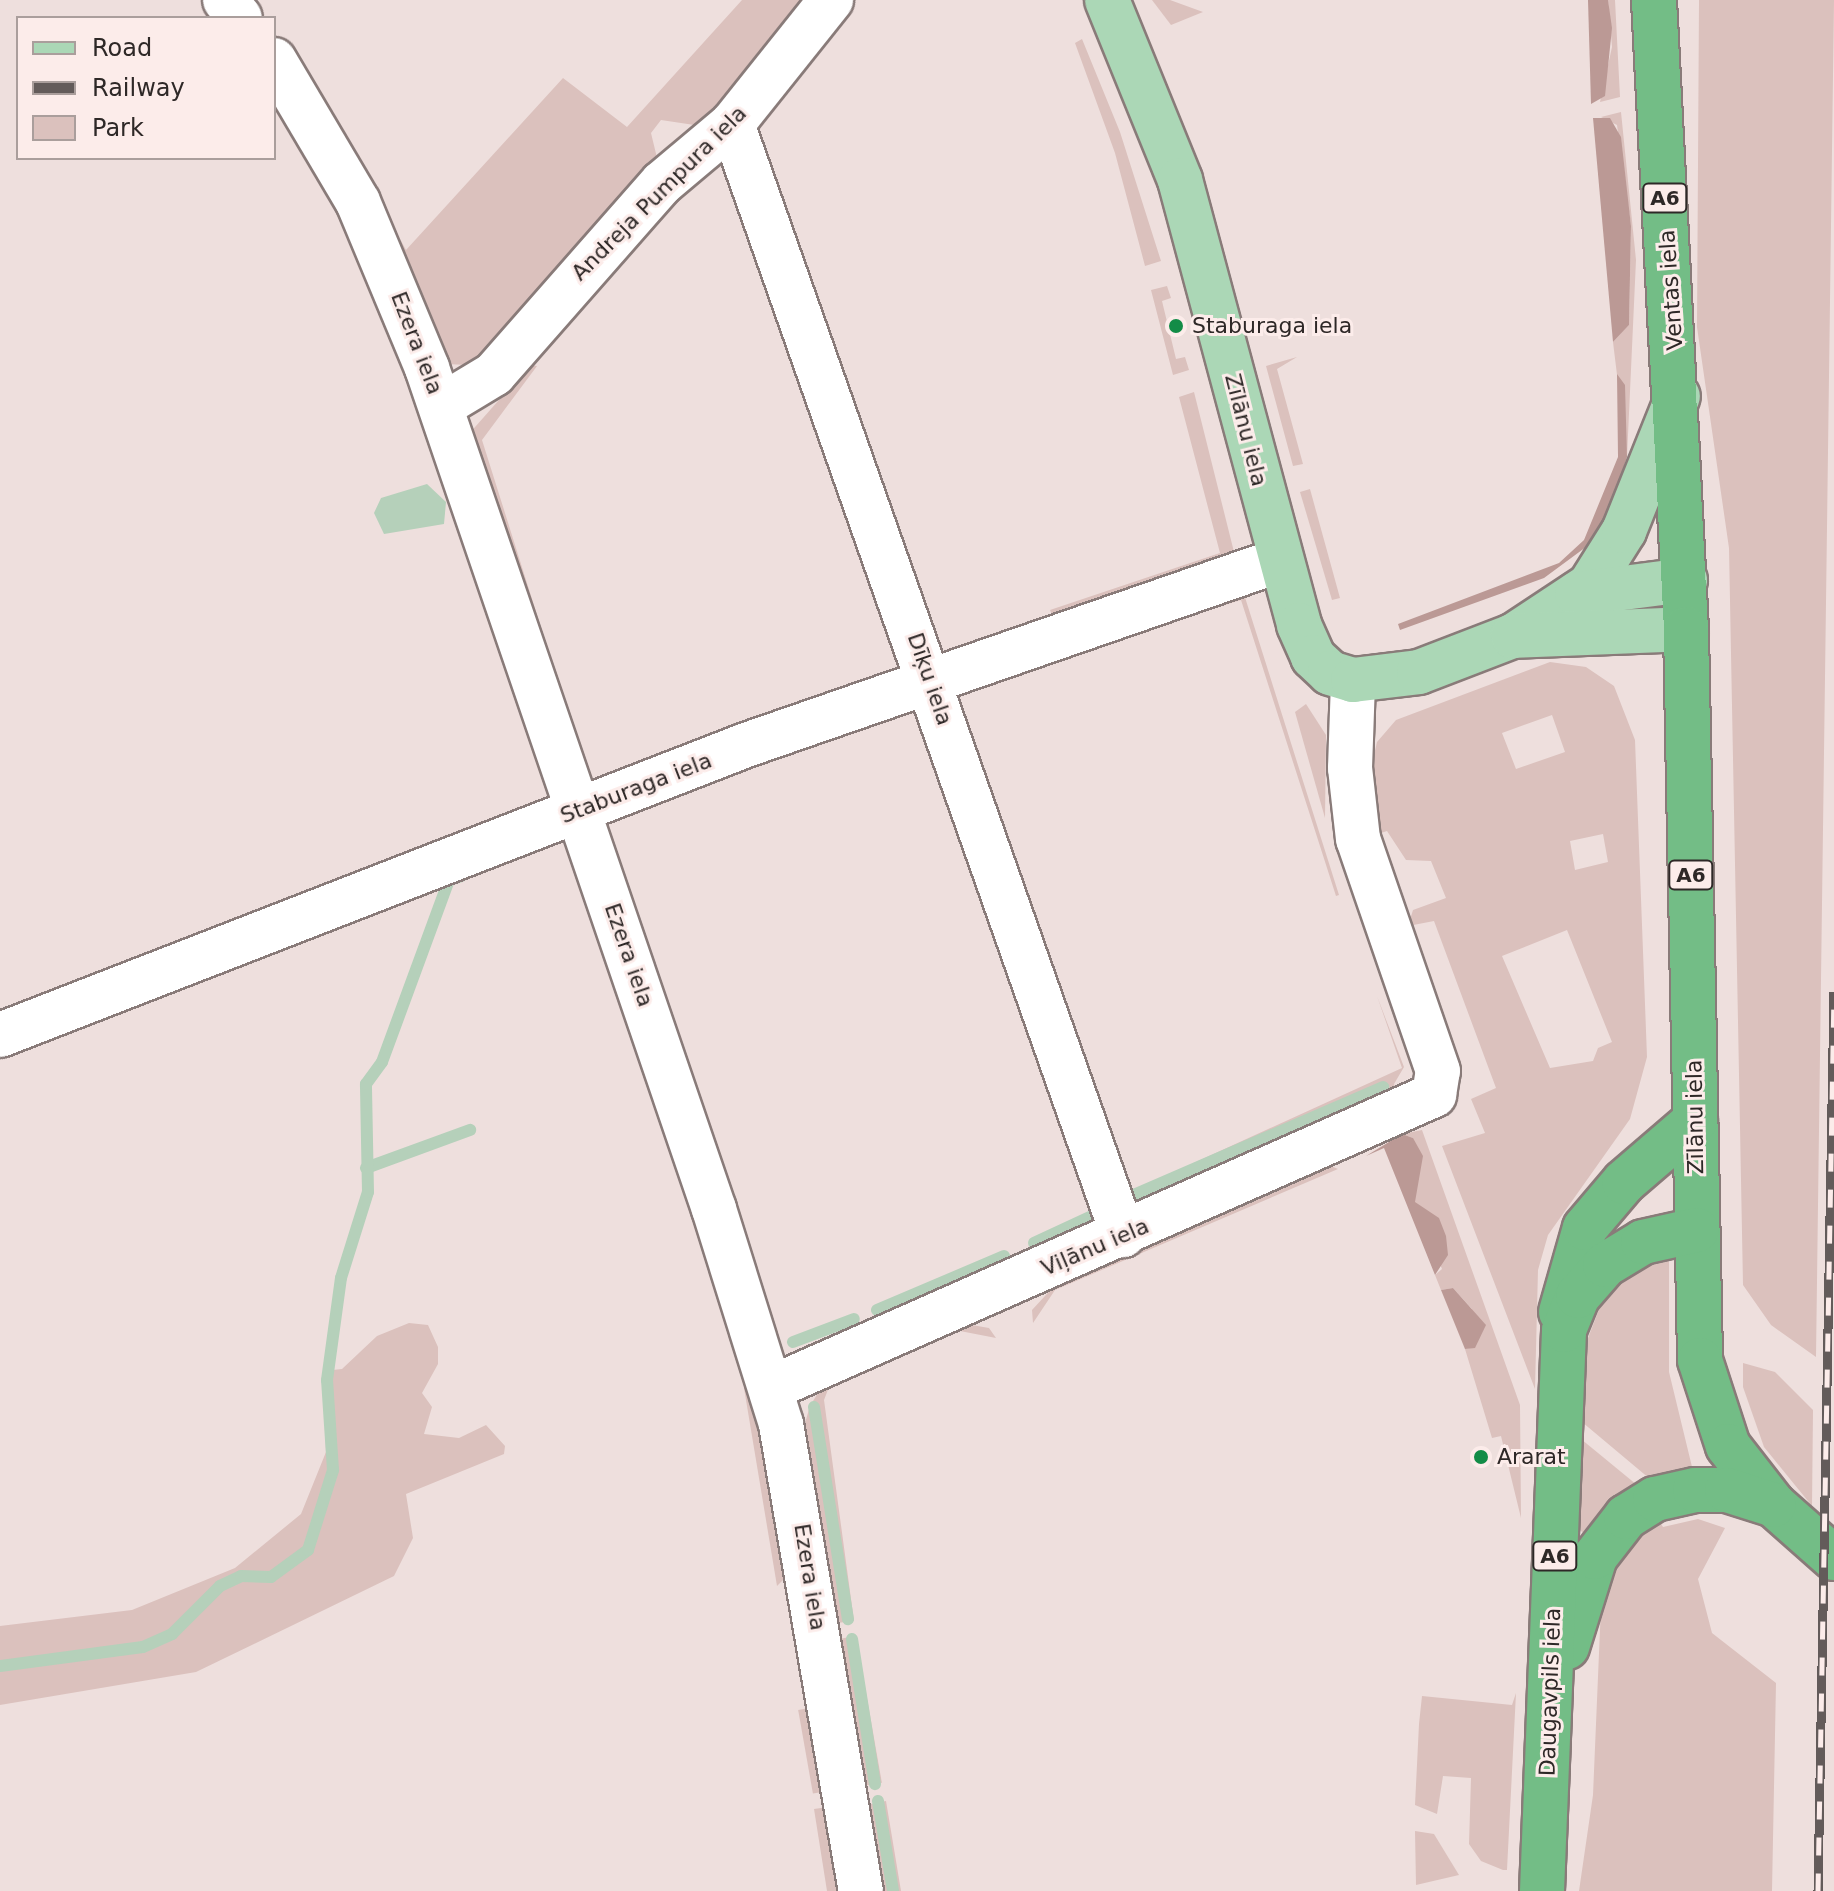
<!DOCTYPE html>
<meta charset="utf-8">
<style>
body{margin:0}
#map{position:relative;width:1834px;height:1891px;overflow:hidden;background:#eedfdd;font-family:"DejaVu Sans",sans-serif}
div>[style]{position:absolute}
.green>*{inset:0;background:#dbc1bd;transform-origin:0 0}
.forest>*{inset:0;background:#bb9995}
.water>*{inset:0;background:#b5d0ba}
.stream>*{height:12px;margin:-6px;padding:0 6px;transform-origin:6px;border-radius:6px;background:#b5d0ba}
.roads{filter:drop-shadow(2px 0 #897b79) drop-shadow(-2px 0 #897b79) drop-shadow(0 2px #897b79) drop-shadow(0 -2px #897b79)}
.minor>*{height:44px;margin:-22px;padding:0 22px;transform-origin:22px;border-radius:22px;background:#fff}
.major>*{height:44px;margin:-22px;padding:0 22px;transform-origin:22px;border-radius:22px;background:#abd7b6}
.highway>*{height:44px;margin:-22px;padding:0 22px;transform-origin:22px;border-radius:22px;background:#73bd86}
.rail>*{height:9px;margin-top:-4.5px;transform-origin:0;background:repeating-linear-gradient(90deg,#fcecea 0 18px,#635b5a 0 36px);box-sizing:border-box;border-block:2px solid #635b5a}
.dots>*{width:22px;height:22px;translate:-50% -50%;box-sizing:border-box;border:4px solid #fcecea;border-radius:50%}
span{translate:-50% -50%;white-space:nowrap;text-align:center;line-height:1.15;-webkit-text-stroke:6px #fcecea;paint-order:stroke}
.shield-label span{padding:2px 6px;background:#fcecea;border:2px solid;border-radius:6px;-webkit-text-stroke-width:0}
.shield-label{font-size:20px;color:#2e2827;font-weight:700}
.street-label{font-size:22px;color:#2e2827}
.poi-label{font-size:22px;color:#2e2827}
.left{translate:0 -50%;text-align:left}
.legend{position:absolute;left:16px;top:16px;width:260px;height:144px;box-sizing:border-box;background:#fcecea;border:2px solid #aa9e9c;margin:0;padding:10px 14px;list-style:none;font-size:24px;color:#2e2827}
.legend li{display:flex;align-items:center;gap:16px;height:40px}
.legend b{width:40px;border:2px solid #aa9e9c}
</style>
<div id="map">
<div class="green">
<div style="clip-path:polygon(742px 0,815px 0,701px 126px,661px 120px,651px 133px,658px 162px,499px 346px,469px 365px,445px 364px,400px 239px,406px 250px,563px 78px,627px 127px)"></div>
<div style="clip-path:polygon(1152px 0,1170px 0,1203px 12px,1171px 25px)"></div>
<div style="clip-path:polygon(1608px 0,1615px 0,1620px 97px,1600px 102px,1612px 47px)"></div>
<div style="clip-path:polygon(1699px 0,1834px 0,1816px 1357px,1771px 1325px,1743px 1285px,1729px 548px,1697px 327px)"></div>
<div style="clip-path:polygon(1082px 39px,1120px 132px,1161px 261px,1145px 266px,1115px 153px,1075px 43px)"></div>
<div style="clip-path:polygon(1621px 112px,1636px 260px,1627px 457px,1613px 342px,1629px 325px,1631px 226px,1617px 125px,1601px 117px)"></div>
<div style="clip-path:polygon(1167px 286px,1171px 298px,1162px 301px,1176px 359px,1185px 357px,1189px 370px,1173px 375px,1151px 290px)"></div>
<div style="clip-path:polygon(1297px 357px,1277px 369px,1303px 464px,1293px 466px,1266px 366px)"></div>
<div style="clip-path:polygon(530px 365px,537px 366px,482px 440px,555px 672px,542px 677px,468px 435px)"></div>
<div style="clip-path:polygon(1194px 392px,1235px 556px,1053px 617px,1050px 610px,1220px 553px,1179px 397px)"></div>
<div style="clip-path:polygon(1310px 489px,1340px 598px,1332px 600px,1300px 492px)"></div>
<div style="clip-path:polygon(1243px 591px,1339px 895px,1336px 896px,1241px 600px,1189px 616px,1186px 608px)"></div>
<div style="clip-path:polygon(evenodd,1550px 662px,1586px 667px,1614px 686px,1635px 740px,1647px 1057px,1630px 1119px,1548px 1235px,1538px 1270px,1535px 1389px,1442px 1146px,1485px 1133px,1471px 1099px,1496px 1088px,1434px 921px,1408px 926px,1413px 910px,1446px 898px,1431px 861px,1406px 860px,1387px 831px,1378px 834px,1371px 768px,1377px 742px,1396px 720px,1550px 662px,1552px 715px,1565px 752px,1516px 769px,1502px 733px,1552px 715px,1550px 662px,1603px 834px,1608px 862px,1575px 870px,1570px 841px,1603px 834px,1550px 662px,1567px 930px,1612px 1042px,1598px 1048px,1593px 1061px,1550px 1068px,1502px 956px,1567px 930px)"></div>
<div style="clip-path:polygon(1306px 704px,1326px 735px,1325px 818px,1295px 712px)"></div>
<div style="clip-path:polygon(1377px 996px,1404px 1067px,1394px 1084px,1398px 1094px,1134px 1206px,1126px 1194px,1402px 1068px)"></div>
<div style="clip-path:polygon(1422px 1130px,1520px 1405px,1521px 1518px,1501px 1436px,1492px 1438px,1465px 1349px,1475px 1347px,1472px 1309px,1453px 1288px,1441px 1290px,1435px 1275px,1442px 1269px,1414px 1202px,1413px 1138px,1402px 1134px)"></div>
<div style="clip-path:polygon(1331px 1166px,1338px 1169px,1055px 1290px,1033px 1323px,1032px 1310px,1057px 1283px)"></div>
<div style="clip-path:polygon(1669px 1252px,1669px 1372px,1693px 1471px,1650px 1479px,1582px 1422px,1585px 1346px,1608px 1286px)"></div>
<div style="clip-path:polygon(409px 1323px,428px 1325px,438px 1347px,438px 1364px,422px 1393px,432px 1407px,424px 1434px,459px 1438px,486px 1425px,505px 1446px,504px 1454px,406px 1494px,413px 1538px,394px 1576px,196px 1672px,0 1705px,0 1626px,132px 1610px,235px 1568px,301px 1514px,326px 1452px,323px 1371px,342px 1369px,377px 1336px)"></div>
<div style="clip-path:polygon(966px 1324px,989px 1328px,996px 1338px,960px 1331px,829px 1387px,824px 1400px,854px 1621px,837px 1623px,803px 1430px,810px 1406px,821px 1388px)"></div>
<div style="clip-path:polygon(1743px 1363px,1775px 1372px,1813px 1410px,1812px 1506px,1764px 1447px,1743px 1387px)"></div>
<div style="clip-path:polygon(752px 1386px,786px 1577px,777px 1586px,744px 1388px)"></div>
<div style="clip-path:polygon(1581px 1439px,1637px 1485px,1585px 1535px,1579px 1529px)"></div>
<div style="clip-path:polygon(1658px 1519px,1663px 1527px,1698px 1519px,1725px 1528px,1698px 1579px,1712px 1633px,1776px 1683px,1772px 1891px,1579px 1891px,1593px 1795px,1602px 1582px,1634px 1534px)"></div>
<div style="left:856px;top:1636px;width:149px;height:19px;rotate:80deg"></div>
<div style="clip-path:polygon(1516px 1693px,1507px 1870px,1503px 1870px,1481px 1861px,1469px 1844px,1471px 1778px,1443px 1776px,1437px 1814px,1415px 1805px,1419px 1724px,1422px 1696px,1512px 1705px)"></div>
<div style="left:809px;top:1708px;width:85px;height:11px;rotate:80deg"></div>
<div style="clip-path:polygon(886px 1801px,901px 1891px,872px 1891px,867px 1805px)"></div>
<div style="clip-path:polygon(828px 1807px,847px 1891px,827px 1891px,814px 1809px)"></div>
<div style="clip-path:polygon(1415px 1831px,1434px 1834px,1459px 1875px,1416px 1885px)"></div>
</div>
<div class="forest">
<div style="clip-path:polygon(1588px 0,1608px 0,1612px 28px,1605px 96px,1591px 104px)"></div>
<div style="clip-path:polygon(1593px 118px,1610px 118px,1621px 137px,1631px 226px,1629px 325px,1613px 342px)"></div>
<div style="clip-path:polygon(1617px 374px,1625px 385px,1627px 457px,1609px 512px,1586px 547px,1544px 578px,1400px 630px,1398px 624px,1559px 563px,1584px 540px,1618px 457px)"></div>
<div style="clip-path:polygon(1402px 1134px,1413px 1138px,1423px 1156px,1415px 1202px,1439px 1218px,1446px 1236px,1448px 1255px,1435px 1275px,1384px 1148px,1366px 1156px)"></div>
<div style="clip-path:polygon(1453px 1288px,1486px 1325px,1475px 1348px,1465px 1349px,1441px 1290px)"></div>
</div>
<div class="water">
<div style="clip-path:polygon(427px 484px,446px 502px,444px 524px,384px 534px,374px 513px,381px 498px)"></div>
</div>
<div class="stream">
<div style="left:366px;top:1168px;width:111px;rotate:-20.1deg"></div>
<div style="left:1129px;top:1197px;width:277px;rotate:-23.4deg"></div>
<div style="left:1034px;top:1243px;width:66px;rotate:-25deg"></div>
<div style="left:877px;top:1310px;width:138px;rotate:-23deg"></div>
<div style="left:793px;top:1342px;width:65px;rotate:-20.7deg"></div>
<div style="left:814px;top:1407px;width:215px;rotate:80.9deg"></div>
<div style="left:852px;top:1639px;width:147px;rotate:81deg"></div>
<div style="left:0;top:1666px;width:144px;rotate:-7.6deg"></div>
<div style="left:143px;top:1647px;width:32px;rotate:-24deg"></div>
<div style="left:172px;top:1634px;width:68px;rotate:-45deg"></div>
<div style="left:220px;top:1586px;width:23px;rotate:-25deg"></div>
<div style="left:241px;top:1576px;width:30px;rotate:2deg"></div>
<div style="left:271px;top:1577px;width:46px;rotate:-36.1deg"></div>
<div style="left:308px;top:1550px;width:84px;rotate:-72.6deg"></div>
<div style="left:333px;top:1470px;width:90px;rotate:-93.8deg"></div>
<div style="left:327px;top:1380px;width:103px;rotate:-82.2deg"></div>
<div style="left:341px;top:1278px;width:90px;rotate:-72.6deg"></div>
<div style="left:368px;top:1192px;width:108px;rotate:-91.1deg"></div>
<div style="left:366px;top:1084px;width:27px;rotate:-54deg"></div>
<div style="left:382px;top:1062px;width:194px;rotate:-69.8deg"></div>
<div style="left:449px;top:880px;width:13px;rotate:-18deg"></div>
<div style="left:878px;top:1801px;width:91px;rotate:80.5deg"></div>
</div>
<div class="roads">
<div class="minor">
<div style="left:225px;top:0;width:23px;rotate:50deg"></div>
<div style="left:274px;top:60px;width:165px;rotate:59.4deg"></div>
<div style="left:358px;top:202px;width:180px;rotate:67.4deg"></div>
<div style="left:427px;top:368px;width:889px;rotate:71.16deg"></div>
<div style="left:714px;top:1209px;width:225px;rotate:72.7deg"></div>
<div style="left:781px;top:1424px;width:474px;rotate:80.3deg"></div>
<div style="left:732px;top:124px;width:1178px;rotate:70.61deg"></div>
<div style="left:441px;top:406px;width:62px;rotate:-31.1deg"></div>
<div style="left:494px;top:374px;width:254px;rotate:-48.7deg"></div>
<div style="left:662px;top:183px;width:92px;rotate:-40.1deg"></div>
<div style="left:732px;top:124px;width:159px;rotate:-51.4deg"></div>
<div style="left:0;top:1035px;width:800px;rotate:-21.24deg"></div>
<div style="left:746px;top:745px;width:565px;rotate:-19.11deg"></div>
<div style="left:771px;top:1388px;width:725px;rotate:-23.84deg"></div>
<div style="left:1434px;top:1095px;width:24px;rotate:-81deg"></div>
<div style="left:1438px;top:1071px;width:245px;rotate:-109deg"></div>
<div style="left:1358px;top:839px;width:71px;rotate:-96.4deg"></div>
<div style="left:1350px;top:768px;width:88px;rotate:-88deg"></div>
</div>
<div class="major">
<div style="left:1107px;top:0;width:194px;rotate:67.9deg"></div>
<div style="left:1180px;top:180px;width:461px;rotate:75deg"></div>
<div style="left:1299px;top:625px;width:35px;rotate:66deg"></div>
<div style="left:1313px;top:657px;width:23px;rotate:43deg"></div>
<div style="left:1330px;top:673px;width:24px;rotate:17deg"></div>
<div style="left:1353px;top:680px;width:66px;rotate:-6.9deg"></div>
<div style="left:1419px;top:672px;width:101px;rotate:-21deg"></div>
<div style="left:1513px;top:636px;width:92px;rotate:-33.5deg"></div>
<div style="left:1590px;top:585px;width:64px;rotate:-57.8deg"></div>
<div style="left:1624px;top:531px;width:145px;rotate:-68.2deg"></div>
<div style="left:1577px;top:594px;width:109px;rotate:-7.4deg"></div>
<div style="left:1513px;top:636px;width:173px;rotate:-2.3deg"></div>
</div>
<div class="highway">
<div style="left:1654px;top:0;width:630px;rotate:87.09deg"></div>
<div style="left:1686px;top:629px;width:731px;rotate:88.9deg"></div>
<div style="left:1700px;top:1360px;width:90px;rotate:72deg"></div>
<div style="left:1728px;top:1446px;width:75px;rotate:52.1deg"></div>
<div style="left:1774px;top:1505px;width:80px;rotate:41.5deg"></div>
<div style="left:1561px;top:1312px;width:87px;rotate:-74.1deg"></div>
<div style="left:1585px;top:1228px;width:60px;rotate:-49.7deg"></div>
<div style="left:1624px;top:1182px;width:94px;rotate:-40.7deg"></div>
<div style="left:1567px;top:1647px;width:94px;rotate:-72.7deg"></div>
<div style="left:1595px;top:1557px;width:51px;rotate:-52.2deg"></div>
<div style="left:1626px;top:1517px;width:34px;rotate:-32deg"></div>
<div style="left:1655px;top:1499px;width:41px;rotate:-12.7deg"></div>
<div style="left:1695px;top:1490px;width:32px"></div>
<div style="left:1727px;top:1490px;width:49px;rotate:17.7deg"></div>
<div style="left:1542px;top:1891px;width:561px;rotate:-87.75deg"></div>
<div style="left:1564px;top:1330px;width:37px;rotate:-68deg"></div>
<div style="left:1578px;top:1296px;width:41px;rotate:-48.9deg"></div>
<div style="left:1605px;top:1265px;width:44px;rotate:-31.2deg"></div>
<div style="left:1643px;top:1242px;width:55px;rotate:-12.5deg"></div>
</div>
</div>
<div class="rail">
<div style="left:1818px;top:1891px;width:900px;rotate:-88.98deg"></div>
</div>
<div class="dots">
<div style="left:1176px;top:326px;background:#138c47"></div>
<div style="left:1481px;top:1457px;background:#138c47"></div>
</div>
<div class="shield-label">
<span style="left:1665px;top:198px">A6</span>
<span style="left:1691px;top:875px">A6</span>
<span style="left:1555px;top:1556px">A6</span>
</div>
<div class="street-label">
<span style="left:659px;top:193px;rotate:-45deg">Andreja Pumpura iela</span>
<span style="left:1671px;top:290px;rotate:-94deg">Ventas iela</span>
<span style="left:417px;top:343px;rotate:69deg">Ezera iela</span>
<span style="left:1246px;top:430px;rotate:76deg">Zīlānu iela</span>
<span style="left:930px;top:679px;rotate:71deg">Dīķu iela</span>
<span style="left:636px;top:788px;rotate:-21deg">Staburaga iela</span>
<span style="left:629px;top:955px;rotate:71deg">Ezera iela</span>
<span style="left:1695px;top:1117px;rotate:-91deg">Zīlānu iela</span>
<span style="left:1095px;top:1247px;rotate:-23deg">Viļānu iela</span>
<span style="left:810px;top:1577px;rotate:81deg">Ezera iela</span>
<span style="left:1550px;top:1692px;rotate:-88deg">Daugavpils iela</span>
</div>
<div class="poi-label">
<span class="left" style="left:1192px;top:326px">Staburaga iela</span>
<span class="left" style="left:1497px;top:1457px">Ararat</span>
</div>
<ul class="legend">
<li><b style="height:10px;background:#abd7b6"></b>Road</li>
<li><b style="height:10px;background:#635b5a"></b>Railway</li>
<li><b style="height:22px;background:#dbc1bd"></b>Park</li>
</ul>
</div>
